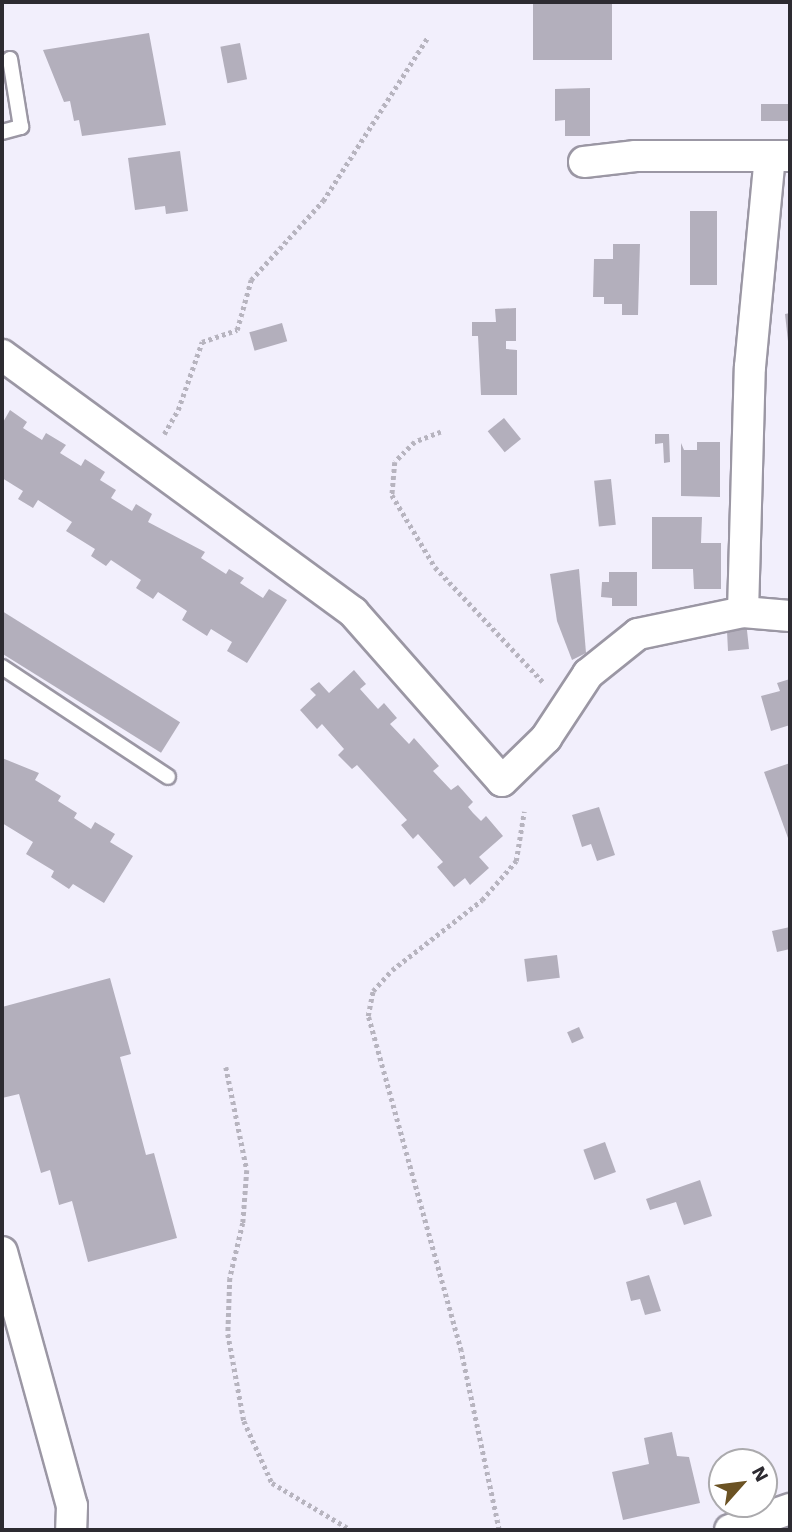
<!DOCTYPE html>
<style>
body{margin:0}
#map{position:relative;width:792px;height:1532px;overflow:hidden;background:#f2effc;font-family:"Work Sans",sans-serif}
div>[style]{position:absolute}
.building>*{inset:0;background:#b3afbc;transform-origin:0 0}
.path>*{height:4.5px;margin-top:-2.25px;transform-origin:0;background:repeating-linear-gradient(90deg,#b7b4bf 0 3.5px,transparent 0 7px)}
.roads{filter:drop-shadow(2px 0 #9b97a4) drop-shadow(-2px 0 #9b97a4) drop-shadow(0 2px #9b97a4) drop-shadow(0 -2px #9b97a4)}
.lane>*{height:14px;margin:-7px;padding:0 7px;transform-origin:7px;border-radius:7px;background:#fff}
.street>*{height:30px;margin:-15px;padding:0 15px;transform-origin:15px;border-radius:15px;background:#fff}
span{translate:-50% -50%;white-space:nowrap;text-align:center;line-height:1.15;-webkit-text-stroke:5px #fff;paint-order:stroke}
.frame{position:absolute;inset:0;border:4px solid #2d2b31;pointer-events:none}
.north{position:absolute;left:708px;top:1448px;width:70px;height:70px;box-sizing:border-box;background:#fff;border:2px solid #abaaad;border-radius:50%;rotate:62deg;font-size:19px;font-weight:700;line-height:28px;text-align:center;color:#2d2b31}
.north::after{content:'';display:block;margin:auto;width:24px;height:32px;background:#6b5223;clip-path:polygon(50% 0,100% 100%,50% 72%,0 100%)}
</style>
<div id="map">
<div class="building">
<div style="left:533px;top:2px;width:79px;height:58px"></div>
<div style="clip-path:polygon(149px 33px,166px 125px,82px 136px,79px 120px,74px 121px,70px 101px,64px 102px,43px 50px)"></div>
<div style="left:240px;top:43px;width:37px;height:20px;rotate:79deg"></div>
<div style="clip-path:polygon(590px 88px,590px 136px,565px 136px,565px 120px,555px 121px,555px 89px)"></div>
<div style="left:790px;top:104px;width:17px;height:29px;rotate:90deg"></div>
<div style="clip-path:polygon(180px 151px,188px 211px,166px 214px,165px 206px,135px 210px,128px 158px)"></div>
<div style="left:690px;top:211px;width:27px;height:74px"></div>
<div style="clip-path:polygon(613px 244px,640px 244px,638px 315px,622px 315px,622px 304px,604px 304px,604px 297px,593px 297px,594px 259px,613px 259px)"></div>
<div style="clip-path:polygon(516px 308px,516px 341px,506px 341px,506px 349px,517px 350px,517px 395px,481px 395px,478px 336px,472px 336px,472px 322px,496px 322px,495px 309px)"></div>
<div style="clip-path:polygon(790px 313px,790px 341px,788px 341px,785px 314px)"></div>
<div style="left:282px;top:323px;width:19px;height:34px;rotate:74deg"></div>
<div style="clip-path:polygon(10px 410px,27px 422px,23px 428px,42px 440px,46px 433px,66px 445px,60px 453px,81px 466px,85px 459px,105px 472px,100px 480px,116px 490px,111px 498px,132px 511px,136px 504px,152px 514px,148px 522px,205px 552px,201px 558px,226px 574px,229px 569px,244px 578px,240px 583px,263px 598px,269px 589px,287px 600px,247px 663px,227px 651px,232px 642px,211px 629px,207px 636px,182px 620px,187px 611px,158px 592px,153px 599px,136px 588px,141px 580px,111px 560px,106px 566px,91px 556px,95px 549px,66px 531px,72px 522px,38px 500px,33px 508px,18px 499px,23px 491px,2px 478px,2px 424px)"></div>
<div style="left:504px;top:418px;width:27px;height:21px;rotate:51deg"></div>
<div style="clip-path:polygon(655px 434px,669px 434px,670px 462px,664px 463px,663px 443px,655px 444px)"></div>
<div style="clip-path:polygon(697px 442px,720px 442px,720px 497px,681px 496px,681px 443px,684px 450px,697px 450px)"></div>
<div style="left:611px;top:479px;width:46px;height:17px;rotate:84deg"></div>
<div style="clip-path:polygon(652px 517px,702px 517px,701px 543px,721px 543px,721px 589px,694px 589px,693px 569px,652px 569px)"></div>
<div style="clip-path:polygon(579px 569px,586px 653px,572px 660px,557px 621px,550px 574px)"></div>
<div style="clip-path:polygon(609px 572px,637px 572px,637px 606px,612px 606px,612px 598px,601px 597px,602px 582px,609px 582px)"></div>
<div style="left:2px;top:611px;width:210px;height:36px;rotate:32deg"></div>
<div style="clip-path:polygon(746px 621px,749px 649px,728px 651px,727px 631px,732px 631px,731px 622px)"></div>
<div style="clip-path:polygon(354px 670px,366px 684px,360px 689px,378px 709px,384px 703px,397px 718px,390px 724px,409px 744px,414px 738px,439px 766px,433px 771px,451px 790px,458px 785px,473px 802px,468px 807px,473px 813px,481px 821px,486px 816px,503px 836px,479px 857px,489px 868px,470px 885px,465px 878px,454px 887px,437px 867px,443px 862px,418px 834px,413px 839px,401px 825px,407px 820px,357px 765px,352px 769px,338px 755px,344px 749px,322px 724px,317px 729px,300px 710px,316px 695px,310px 689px,319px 682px,329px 693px)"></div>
<div style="clip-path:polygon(790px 679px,790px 725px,771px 731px,761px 696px,780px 691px,777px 683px)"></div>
<div style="clip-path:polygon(2px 758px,39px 773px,35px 780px,61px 796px,58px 801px,77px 813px,74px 818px,91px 829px,95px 822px,115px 834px,110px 842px,133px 856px,104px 903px,73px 884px,69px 889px,51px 877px,54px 871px,26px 854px,33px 842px,2px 823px)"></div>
<div style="clip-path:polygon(790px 763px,790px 837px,788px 838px,764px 772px)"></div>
<div style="clip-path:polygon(599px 807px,615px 855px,597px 861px,591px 844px,582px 847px,572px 815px)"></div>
<div style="clip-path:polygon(790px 927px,790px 949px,777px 952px,772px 931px)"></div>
<div style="left:557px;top:955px;width:23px;height:33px;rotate:83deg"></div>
<div style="clip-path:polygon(110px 978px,131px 1054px,120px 1057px,146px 1155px,154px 1153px,177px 1238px,88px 1262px,72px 1201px,59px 1205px,50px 1170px,41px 1173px,19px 1094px,2px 1098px,2px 1007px)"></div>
<div style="left:579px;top:1027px;width:12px;height:13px;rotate:66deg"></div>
<div style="left:605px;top:1142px;width:32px;height:23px;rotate:70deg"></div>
<div style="clip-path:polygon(700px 1180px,712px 1216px,684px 1225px,676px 1202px,650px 1210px,646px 1199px)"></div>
<div style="clip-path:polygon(649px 1275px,661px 1311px,645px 1315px,640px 1299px,631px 1301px,626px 1282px)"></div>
<div style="clip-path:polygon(672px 1432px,677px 1456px,689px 1457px,700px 1503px,623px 1520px,612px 1472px,649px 1464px,644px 1438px)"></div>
</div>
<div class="path">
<div style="left:441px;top:432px;width:28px;rotate:159deg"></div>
<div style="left:415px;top:442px;width:28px;rotate:135deg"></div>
<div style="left:395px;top:462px;width:33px;rotate:95deg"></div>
<div style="left:392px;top:495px;width:84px;rotate:59.2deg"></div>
<div style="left:435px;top:567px;width:159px;rotate:46.8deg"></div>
<div style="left:164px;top:434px;width:28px;rotate:-60deg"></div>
<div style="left:178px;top:410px;width:72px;rotate:-70.6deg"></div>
<div style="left:202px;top:342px;width:37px;rotate:-19deg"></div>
<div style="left:237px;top:330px;width:52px;rotate:-74.4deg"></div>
<div style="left:251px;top:280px;width:107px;rotate:-47.7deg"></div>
<div style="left:323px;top:201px;width:195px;rotate:-57.4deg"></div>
<div style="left:226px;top:1067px;width:105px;rotate:78.5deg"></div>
<div style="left:247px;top:1170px;width:53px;rotate:94.3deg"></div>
<div style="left:243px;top:1223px;width:57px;rotate:103.3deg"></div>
<div style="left:230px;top:1278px;width:56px;rotate:92deg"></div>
<div style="left:228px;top:1334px;width:88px;rotate:79.6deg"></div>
<div style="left:244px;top:1421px;width:68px;rotate:65.7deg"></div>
<div style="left:272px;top:1483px;width:92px;rotate:30.7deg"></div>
<div style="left:499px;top:1530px;width:183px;rotate:-102deg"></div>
<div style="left:461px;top:1351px;width:348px;rotate:-105.5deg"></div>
<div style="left:368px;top:1016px;width:25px;rotate:-79deg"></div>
<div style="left:373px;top:991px;width:28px;rotate:-48deg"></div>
<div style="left:392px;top:970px;width:114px;rotate:-37.9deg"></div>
<div style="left:482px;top:900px;width:52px;rotate:-48.9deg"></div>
<div style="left:516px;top:861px;width:50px;rotate:-80.7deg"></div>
</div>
<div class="roads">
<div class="lane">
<div style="left:2px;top:132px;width:20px;rotate:-15deg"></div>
<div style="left:21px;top:127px;width:69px;rotate:-99.2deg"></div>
<div style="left:2px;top:667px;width:199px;rotate:33.5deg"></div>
</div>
<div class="street">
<div style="left:584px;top:162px;width:52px;rotate:-6.6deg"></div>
<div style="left:636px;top:156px;width:153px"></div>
<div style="left:2px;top:355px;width:435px;rotate:36.2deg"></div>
<div style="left:353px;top:612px;width:225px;rotate:48.6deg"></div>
<div style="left:502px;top:781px;width:62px;rotate:-44.3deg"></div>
<div style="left:546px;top:738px;width:77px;rotate:-56.7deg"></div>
<div style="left:588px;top:674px;width:64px;rotate:-38.7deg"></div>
<div style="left:638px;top:634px;width:107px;rotate:-11.8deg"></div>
<div style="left:743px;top:612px;width:47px;rotate:4.9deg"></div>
<div style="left:743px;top:612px;width:245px;rotate:-88.4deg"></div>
<div style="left:750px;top:367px;width:211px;rotate:-84.6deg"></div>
<div style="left:2px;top:1252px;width:263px;rotate:74.6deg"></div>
<div style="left:72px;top:1506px;width:24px;rotate:92deg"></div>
<div style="left:730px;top:1530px;width:64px;rotate:-19.3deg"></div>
</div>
</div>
<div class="frame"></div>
<div class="north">N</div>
</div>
